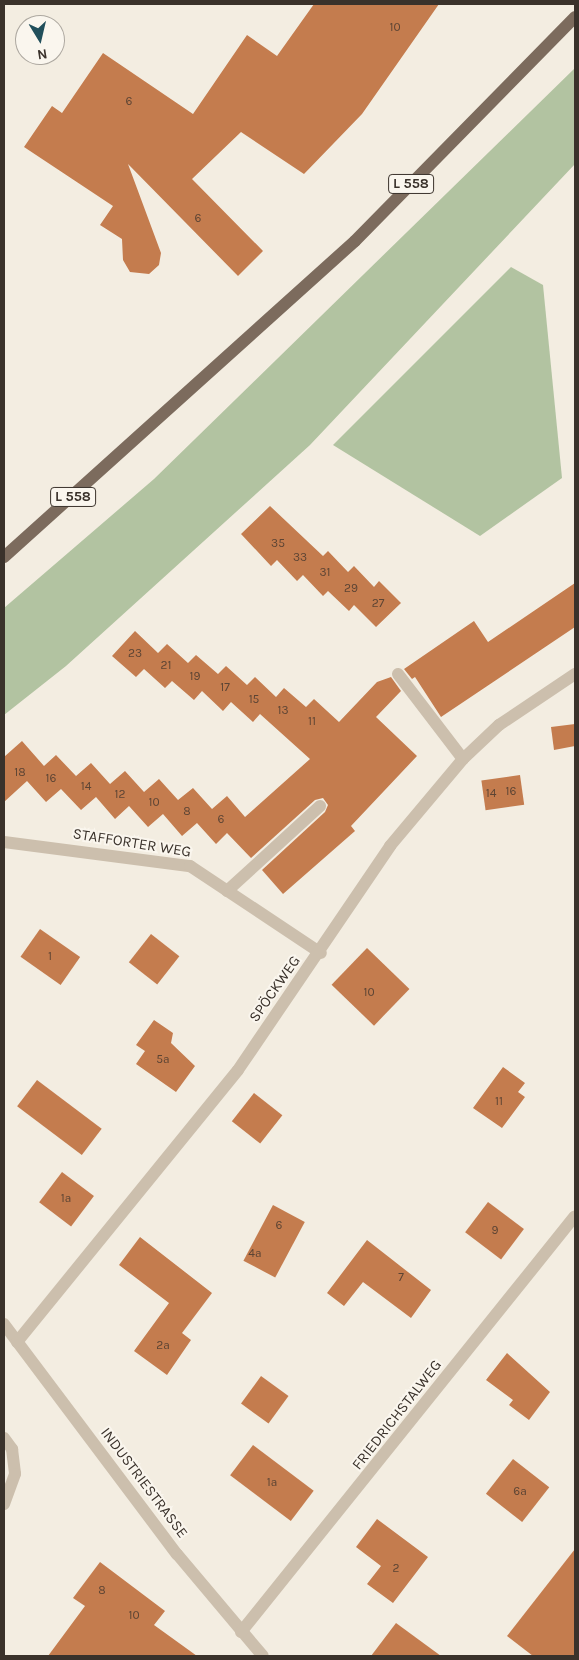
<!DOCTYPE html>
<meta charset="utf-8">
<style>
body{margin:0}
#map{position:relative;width:579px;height:1660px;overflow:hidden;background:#f3ede1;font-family:Karla,sans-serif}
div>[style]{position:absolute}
.green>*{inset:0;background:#b2c3a1}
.building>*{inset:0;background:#c47c4e;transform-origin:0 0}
.service>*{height:12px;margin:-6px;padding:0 6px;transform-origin:6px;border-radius:6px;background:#ccbfad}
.minor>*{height:12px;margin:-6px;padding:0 6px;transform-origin:6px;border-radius:6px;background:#ccbfad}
.primary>*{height:12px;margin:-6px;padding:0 6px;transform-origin:6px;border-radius:6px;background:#7c6b5d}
span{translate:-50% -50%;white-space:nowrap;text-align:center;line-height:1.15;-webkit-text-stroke:4px #faf6ee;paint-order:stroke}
.number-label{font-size:12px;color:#5c4434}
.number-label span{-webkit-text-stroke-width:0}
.shield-label span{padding:1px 4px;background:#faf6ee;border:1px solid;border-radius:4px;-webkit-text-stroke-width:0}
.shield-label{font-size:14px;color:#3a322b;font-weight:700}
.street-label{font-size:15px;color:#3a322b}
.frame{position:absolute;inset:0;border:5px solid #3a322b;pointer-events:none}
.north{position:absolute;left:15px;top:15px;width:50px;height:50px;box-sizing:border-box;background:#faf6ee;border:1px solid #ada8a0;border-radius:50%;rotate:171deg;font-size:14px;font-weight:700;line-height:20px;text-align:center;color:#3a322b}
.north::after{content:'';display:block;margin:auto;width:18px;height:22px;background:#214f5b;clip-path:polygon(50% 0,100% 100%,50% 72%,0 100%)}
</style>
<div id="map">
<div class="green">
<div style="clip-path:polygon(575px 68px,575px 164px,310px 445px,66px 666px,4px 715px,4px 608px,154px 479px)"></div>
<div style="clip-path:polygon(511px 267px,543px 285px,562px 478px,480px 536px,333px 445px)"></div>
</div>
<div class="building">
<div style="clip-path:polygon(314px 4px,439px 4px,362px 114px,304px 174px,241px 132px,192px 179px,263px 251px,238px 276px,128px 164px,161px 253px,159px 265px,149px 274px,130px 272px,123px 260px,122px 239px,100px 225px,113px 206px,24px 147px,52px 106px,62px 113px,103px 53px,193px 114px,247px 35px,277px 56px)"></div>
<div style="clip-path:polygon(270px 506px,323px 556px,328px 551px,348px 572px,354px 566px,374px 587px,379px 581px,401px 603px,376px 627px,354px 605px,349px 611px,328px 591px,323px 596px,303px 575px,297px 581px,277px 560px,271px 566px,241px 534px)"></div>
<div style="clip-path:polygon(575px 583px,575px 627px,441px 717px,415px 677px,412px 679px,404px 669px,474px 621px,488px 642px)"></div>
<div style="clip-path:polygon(135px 631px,158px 653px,167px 644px,188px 663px,196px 655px,218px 674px,226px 666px,247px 685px,255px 677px,276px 697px,284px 688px,306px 707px,314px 699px,339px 722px,377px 682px,391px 677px,401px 691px,376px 717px,417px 756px,351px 826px,355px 831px,283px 894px,262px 870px,325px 812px,328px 805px,323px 798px,315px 800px,251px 858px,227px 833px,216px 844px,197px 823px,182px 836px,163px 814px,148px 827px,129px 806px,115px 819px,96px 797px,81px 810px,61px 789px,46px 802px,27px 781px,4px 802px,4px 757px,22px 741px,44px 766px,56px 755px,76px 776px,68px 783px,91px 763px,110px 784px,125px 771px,144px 792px,159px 779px,178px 800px,193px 788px,212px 809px,227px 796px,245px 817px,310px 759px,260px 714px,253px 722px,231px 702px,223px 711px,202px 691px,194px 700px,172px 681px,165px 688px,144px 669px,136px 677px,112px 656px)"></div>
<div style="clip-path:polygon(575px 724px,575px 746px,554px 750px,551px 727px)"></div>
<div style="left:520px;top:775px;width:30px;height:39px;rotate:82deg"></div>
<div style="left:40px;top:929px;width:49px;height:34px;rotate:35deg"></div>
<div style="left:151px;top:934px;width:36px;height:36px;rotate:38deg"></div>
<div style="left:367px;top:948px;width:59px;height:51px;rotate:44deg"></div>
<div style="clip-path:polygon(154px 1020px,173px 1033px,171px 1043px,195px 1066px,176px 1092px,136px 1064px,145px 1051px,136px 1045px)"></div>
<div style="clip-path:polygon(503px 1067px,525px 1083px,518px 1092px,525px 1097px,502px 1128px,473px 1108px)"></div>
<div style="left:37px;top:1080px;width:81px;height:33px;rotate:37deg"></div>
<div style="left:254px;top:1093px;width:36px;height:36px;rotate:38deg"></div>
<div style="left:62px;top:1172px;width:40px;height:38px;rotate:37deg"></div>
<div style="left:488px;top:1202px;width:45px;height:38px;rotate:37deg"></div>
<div style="left:273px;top:1205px;width:36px;height:63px;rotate:28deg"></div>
<div style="clip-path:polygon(140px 1237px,212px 1293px,182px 1333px,191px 1340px,167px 1375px,134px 1351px,169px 1303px,119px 1265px)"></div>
<div style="clip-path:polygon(367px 1240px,431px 1290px,411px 1318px,363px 1282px,344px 1306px,327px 1293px)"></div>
<div style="clip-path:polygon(507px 1353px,550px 1392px,529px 1420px,509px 1405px,513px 1400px,486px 1380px)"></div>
<div style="left:261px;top:1376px;width:34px;height:34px;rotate:36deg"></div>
<div style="left:253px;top:1445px;width:76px;height:38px;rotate:37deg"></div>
<div style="left:513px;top:1459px;width:46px;height:44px;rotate:38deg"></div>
<div style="clip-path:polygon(377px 1519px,428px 1557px,393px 1603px,367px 1584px,381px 1566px,356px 1547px)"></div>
<div style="clip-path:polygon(575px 1549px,575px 1656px,533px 1656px,507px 1636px)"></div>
<div style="clip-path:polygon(100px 1562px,165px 1611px,154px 1625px,197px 1656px,48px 1656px,85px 1606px,73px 1598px)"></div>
<div style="clip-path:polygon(396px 1623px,441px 1656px,371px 1656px)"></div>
</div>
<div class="service">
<div style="left:398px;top:674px;width:107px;rotate:52.6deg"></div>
<div style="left:227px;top:891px;width:126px;rotate:-42.4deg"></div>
<div style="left:4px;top:1438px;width:14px;rotate:54deg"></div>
<div style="left:12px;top:1449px;width:25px;rotate:83deg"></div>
<div style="left:15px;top:1474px;width:32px;rotate:110deg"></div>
</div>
<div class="minor">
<div style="left:4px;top:842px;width:188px;rotate:7.4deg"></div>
<div style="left:190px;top:866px;width:157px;rotate:33.6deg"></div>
<div style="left:4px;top:1324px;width:288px;rotate:53.1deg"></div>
<div style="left:177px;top:1554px;width:133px;rotate:49.9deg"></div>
<div style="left:17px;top:1342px;width:350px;rotate:-50.9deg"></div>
<div style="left:238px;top:1070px;width:271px;rotate:-55.8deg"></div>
<div style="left:390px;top:846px;width:114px;rotate:-50deg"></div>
<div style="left:463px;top:759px;width:50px;rotate:-43.4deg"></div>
<div style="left:499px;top:725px;width:92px;rotate:-33.9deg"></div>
<div style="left:241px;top:1632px;width:533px;rotate:-51.24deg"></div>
</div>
<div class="primary">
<div style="left:4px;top:557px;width:472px;rotate:-42deg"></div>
<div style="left:355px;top:241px;width:314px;rotate:-45.5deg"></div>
</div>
<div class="number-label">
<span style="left:395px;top:28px">10</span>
<span style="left:129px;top:102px">6</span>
<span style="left:198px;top:219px">6</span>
<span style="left:278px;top:544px">35</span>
<span style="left:300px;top:558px">33</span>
<span style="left:325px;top:573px">31</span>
<span style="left:351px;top:589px">29</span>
<span style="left:378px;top:604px">27</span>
<span style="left:135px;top:654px">23</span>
<span style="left:166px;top:666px">21</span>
<span style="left:195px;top:677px">19</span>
<span style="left:225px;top:688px">17</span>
<span style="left:254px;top:700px">15</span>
<span style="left:283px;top:711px">13</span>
<span style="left:312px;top:722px">11</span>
<span style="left:20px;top:773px">18</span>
<span style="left:51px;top:779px">16</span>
<span style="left:86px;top:787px">14</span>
<span style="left:511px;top:792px">16</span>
<span style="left:491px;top:794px">14</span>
<span style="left:120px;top:795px">12</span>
<span style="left:154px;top:803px">10</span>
<span style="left:187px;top:812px">8</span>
<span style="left:221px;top:820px">6</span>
<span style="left:50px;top:957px">1</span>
<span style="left:369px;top:993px">10</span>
<span style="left:163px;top:1060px">5a</span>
<span style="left:499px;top:1102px">11</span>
<span style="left:66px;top:1199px">1a</span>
<span style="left:279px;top:1226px">6</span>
<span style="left:495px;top:1231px">9</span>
<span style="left:255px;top:1254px">4a</span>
<span style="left:401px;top:1278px">7</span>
<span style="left:163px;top:1346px">2a</span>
<span style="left:272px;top:1483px">1a</span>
<span style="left:520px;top:1492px">6a</span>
<span style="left:396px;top:1569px">2</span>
<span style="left:102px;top:1591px">8</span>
<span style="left:134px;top:1616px">10</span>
</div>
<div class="shield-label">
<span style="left:411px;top:184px">L 558</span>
<span style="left:73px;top:497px">L 558</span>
</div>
<div class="street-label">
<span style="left:132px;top:843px;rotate:9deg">STAFFORTER WEG</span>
<span style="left:275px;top:989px;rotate:-55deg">SPÖCKWEG</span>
<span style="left:397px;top:1415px;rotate:-52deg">FRIEDRICHSTALWEG</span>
<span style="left:144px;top:1483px;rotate:53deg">INDUSTRIESTRASSE</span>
</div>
<div class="frame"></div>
<div class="north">N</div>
</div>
